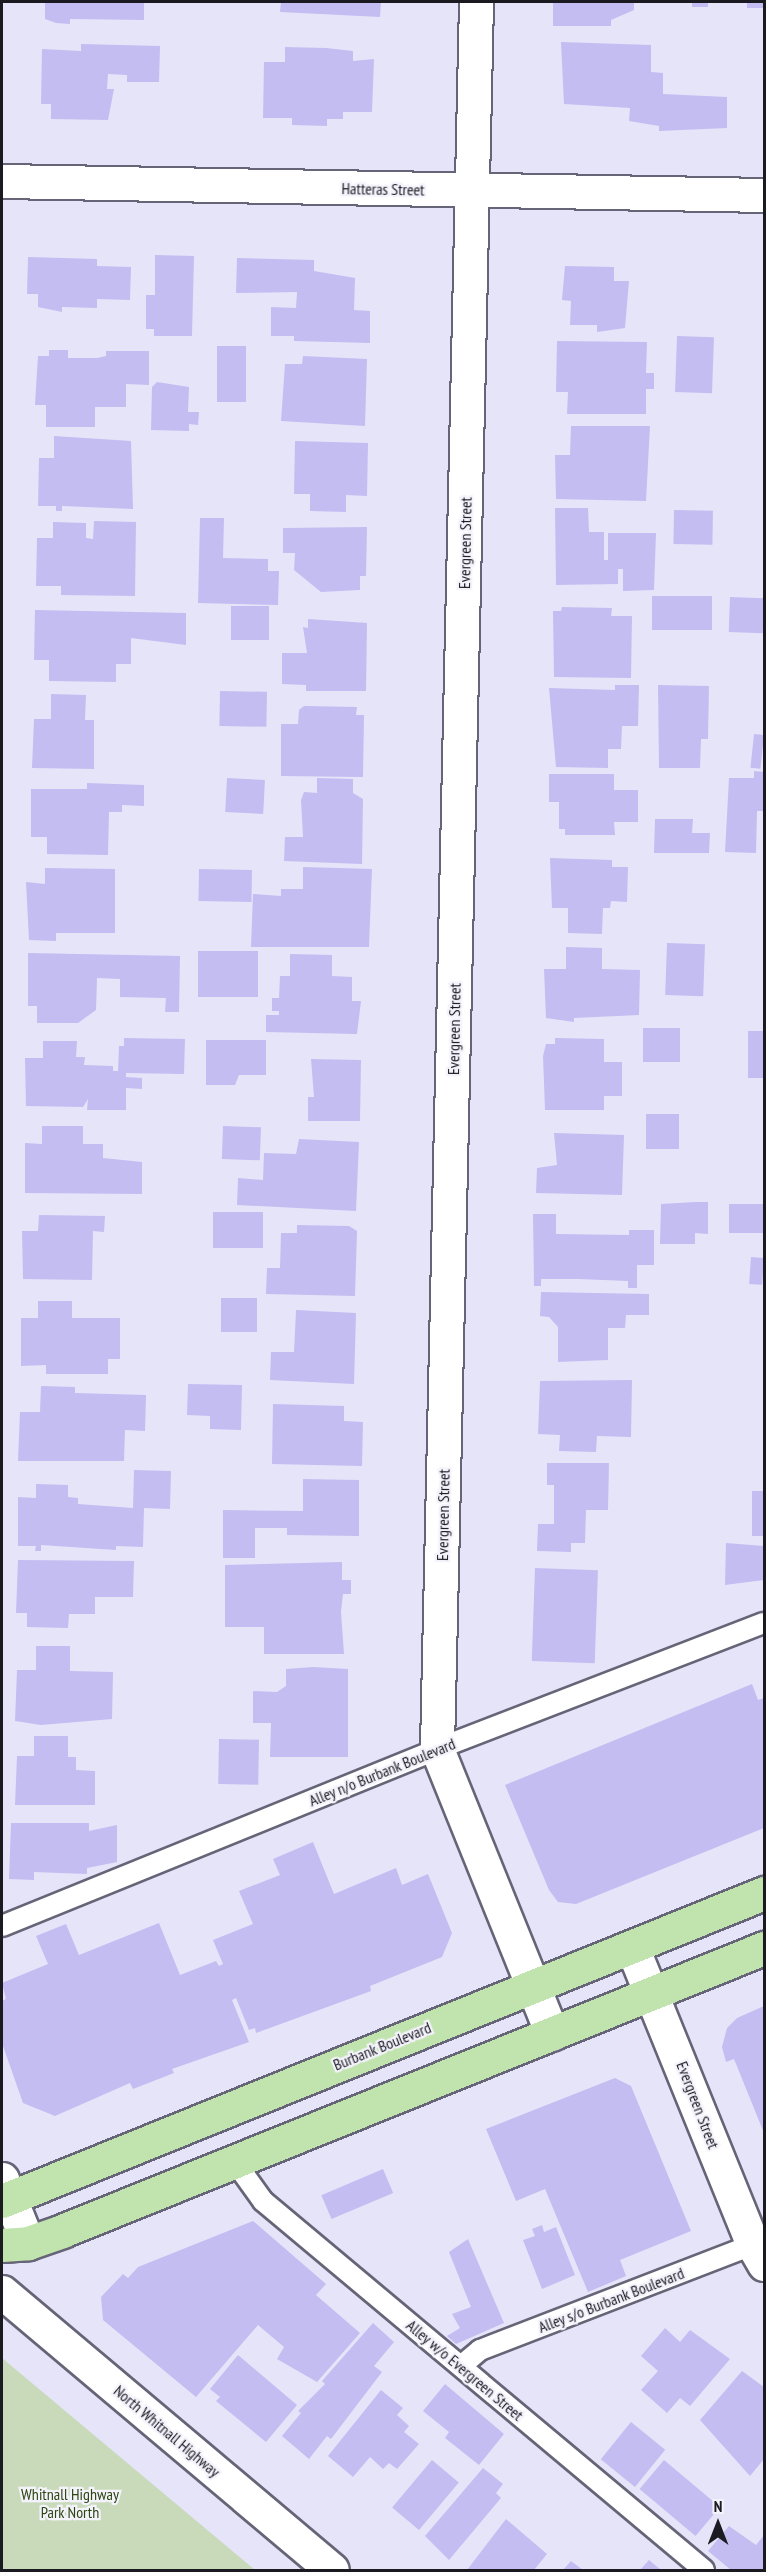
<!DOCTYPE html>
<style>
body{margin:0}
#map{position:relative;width:766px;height:2572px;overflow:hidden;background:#e6e4f9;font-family:"PT Sans Narrow",sans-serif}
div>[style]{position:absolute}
.green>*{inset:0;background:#c8dab9}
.building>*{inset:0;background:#c3bdf2;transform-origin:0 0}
.roads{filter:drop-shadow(2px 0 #666577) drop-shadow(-2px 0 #666577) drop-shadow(0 2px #666577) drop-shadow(0 -2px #666577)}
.lane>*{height:20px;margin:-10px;padding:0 10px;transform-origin:10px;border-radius:10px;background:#fff}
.street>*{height:33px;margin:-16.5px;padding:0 16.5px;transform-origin:16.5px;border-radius:16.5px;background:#fff}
.primary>*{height:33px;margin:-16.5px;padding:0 16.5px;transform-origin:16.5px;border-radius:16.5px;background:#c1e4ae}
span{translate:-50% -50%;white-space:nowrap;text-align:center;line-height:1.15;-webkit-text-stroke:4.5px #f4f3fc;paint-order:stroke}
.street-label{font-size:16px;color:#1b1a21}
.park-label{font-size:16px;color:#2c440f}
.frame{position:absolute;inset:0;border:3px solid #1b1a21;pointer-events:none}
.north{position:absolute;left:688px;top:2494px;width:60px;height:60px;-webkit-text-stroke:4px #f4f3fc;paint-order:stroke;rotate:0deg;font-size:16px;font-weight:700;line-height:24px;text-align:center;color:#1b1a21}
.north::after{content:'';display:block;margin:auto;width:21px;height:27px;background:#1b1a21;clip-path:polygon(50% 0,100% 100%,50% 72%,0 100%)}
</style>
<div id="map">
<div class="green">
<div style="clip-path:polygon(2px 2358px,255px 2570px,2px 2570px)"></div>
</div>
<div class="building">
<div style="clip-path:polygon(45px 2px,144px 2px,144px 20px,70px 19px,70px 24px,56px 23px,45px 19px)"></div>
<div style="clip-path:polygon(281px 2px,381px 2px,380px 17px,280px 12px)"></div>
<div style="clip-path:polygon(553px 2px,634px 2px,634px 10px,611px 20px,611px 26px,553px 26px)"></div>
<div style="left:692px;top:2px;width:16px;height:5px"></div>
<div style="left:747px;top:2px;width:17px;height:6px"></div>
<div style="clip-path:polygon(561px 42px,651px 45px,651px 72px,663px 73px,663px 94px,727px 97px,727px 128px,659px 131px,659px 126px,629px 121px,630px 108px,564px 104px)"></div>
<div style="clip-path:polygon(81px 44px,160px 46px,159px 82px,127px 82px,127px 75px,108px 74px,107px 89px,114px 89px,108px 120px,51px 119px,51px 104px,41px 104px,42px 49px,81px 51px)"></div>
<div style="clip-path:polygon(285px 47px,326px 48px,353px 51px,353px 61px,374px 59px,372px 112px,343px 112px,343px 119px,327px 119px,327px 126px,292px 125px,292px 118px,263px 118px,264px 62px,285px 62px)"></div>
<div style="clip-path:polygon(155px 255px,194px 256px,192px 336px,154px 336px,154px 329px,146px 329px,146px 295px,155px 295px)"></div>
<div style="clip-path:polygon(28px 257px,97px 259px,97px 266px,131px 267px,130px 300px,97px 299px,97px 308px,62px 307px,62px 312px,38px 307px,38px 294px,27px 294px)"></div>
<div style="clip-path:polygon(237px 258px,314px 260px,314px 271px,355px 278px,354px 310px,370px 311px,370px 343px,294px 341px,294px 336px,271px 336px,271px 307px,296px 308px,297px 292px,236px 293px)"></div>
<div style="clip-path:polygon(565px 266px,614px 267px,614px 281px,629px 281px,625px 328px,597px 332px,597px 325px,570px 325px,571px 301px,562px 300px)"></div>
<div style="left:677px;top:336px;width:37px;height:56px;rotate:2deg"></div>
<div style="clip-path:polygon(557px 341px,647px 342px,646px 373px,654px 373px,654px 389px,646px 389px,646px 414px,567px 414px,568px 392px,556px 392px)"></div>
<div style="left:217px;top:346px;width:29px;height:56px"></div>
<div style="clip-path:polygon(49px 350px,68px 350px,68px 358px,97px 358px,106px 356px,106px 351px,149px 351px,149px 385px,126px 384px,126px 407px,95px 407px,95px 427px,46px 427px,46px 405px,35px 405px,36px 388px,38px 356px,49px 356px)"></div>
<div style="clip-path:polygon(303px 356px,367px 359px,365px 426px,281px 421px,285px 364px,302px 364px)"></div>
<div style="clip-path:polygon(157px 382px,189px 387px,188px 412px,199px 412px,198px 425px,189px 424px,189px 431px,151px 430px,152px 387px)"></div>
<div style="clip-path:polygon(571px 426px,650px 426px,646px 501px,556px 499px,555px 455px,570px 455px)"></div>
<div style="clip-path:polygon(54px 436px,131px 441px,133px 509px,62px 506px,62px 511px,56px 511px,56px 506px,38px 506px,39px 458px,54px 458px)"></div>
<div style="clip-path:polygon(295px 441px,368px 443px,367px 496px,346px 495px,346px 512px,310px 511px,310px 494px,294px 494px)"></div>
<div style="clip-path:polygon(555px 508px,588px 508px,589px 532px,604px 532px,604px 560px,608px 560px,608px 533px,656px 533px,654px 590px,623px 591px,623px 569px,618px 569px,618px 584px,556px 585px)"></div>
<div style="left:674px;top:510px;width:39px;height:34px;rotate:1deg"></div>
<div style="clip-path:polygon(200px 518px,224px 518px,223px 558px,268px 559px,268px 571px,279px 571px,278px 605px,198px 603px)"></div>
<div style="clip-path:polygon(94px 521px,136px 522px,135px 596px,61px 595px,61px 586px,36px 586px,37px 538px,53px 538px,53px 522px,86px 523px,86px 538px,93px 539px)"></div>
<div style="clip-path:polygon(367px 527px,366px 576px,360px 576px,360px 590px,321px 592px,294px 570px,295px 553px,283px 553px,283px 528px)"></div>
<div style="left:652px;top:596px;width:60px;height:34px"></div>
<div style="left:730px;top:597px;width:34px;height:35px;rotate:2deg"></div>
<div style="left:231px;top:606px;width:38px;height:34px"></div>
<div style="clip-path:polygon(562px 607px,612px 608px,611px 616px,632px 616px,631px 678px,554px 677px,553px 611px,561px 611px)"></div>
<div style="clip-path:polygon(35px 610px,186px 613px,186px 645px,131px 638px,131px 664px,116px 664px,116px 682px,49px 681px,49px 660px,34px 660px)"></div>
<div style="clip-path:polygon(308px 619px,367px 623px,366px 691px,306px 691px,306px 685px,282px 684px,282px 653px,307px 653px,303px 627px,308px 628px)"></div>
<div style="clip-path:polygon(615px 685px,639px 685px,638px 726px,622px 726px,621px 749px,608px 749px,608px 768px,556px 767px,549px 688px,615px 690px)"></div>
<div style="clip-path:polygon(658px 685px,709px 686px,708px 739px,701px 739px,700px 768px,659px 768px)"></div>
<div style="left:220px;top:691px;width:47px;height:35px;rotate:1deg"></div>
<div style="clip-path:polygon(51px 694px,86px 695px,85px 720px,94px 720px,94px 769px,32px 768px,34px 719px,51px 719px)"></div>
<div style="clip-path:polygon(304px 706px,357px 707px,356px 715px,364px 715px,363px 777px,281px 776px,281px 724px,298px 724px,299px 710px)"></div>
<div style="left:754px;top:734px;width:10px;height:34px;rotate:6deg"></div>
<div style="clip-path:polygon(754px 771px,764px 772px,764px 811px,757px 811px,756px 853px,725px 852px,729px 778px,754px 778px)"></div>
<div style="clip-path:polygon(549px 774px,614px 774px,614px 790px,638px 790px,638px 822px,614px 822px,615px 835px,565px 835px,565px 829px,559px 829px,559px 802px,549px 802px)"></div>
<div style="left:227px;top:778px;width:38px;height:34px;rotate:3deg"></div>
<div style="clip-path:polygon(317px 778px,353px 779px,353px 793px,363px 799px,362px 864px,284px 861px,285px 837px,303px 837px,301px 800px,304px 792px,317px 793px)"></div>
<div style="clip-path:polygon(87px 783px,144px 785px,144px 806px,122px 805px,122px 812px,109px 812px,108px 855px,47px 854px,47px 837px,31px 837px,31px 789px,87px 789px)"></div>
<div style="clip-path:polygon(655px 819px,693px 819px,692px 833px,710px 833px,709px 853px,654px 853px)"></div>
<div style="clip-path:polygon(550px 858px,612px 860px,612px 867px,628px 867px,627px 902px,611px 901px,610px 908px,603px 908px,602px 934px,568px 933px,568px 908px,552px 908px)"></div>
<div style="clip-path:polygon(303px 867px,372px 869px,369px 947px,251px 947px,253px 894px,281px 896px,281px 889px,303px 889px)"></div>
<div style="clip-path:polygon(45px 868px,115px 869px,115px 933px,56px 933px,56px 941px,29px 940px,26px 882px,45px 884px)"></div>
<div style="left:199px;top:869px;width:53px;height:32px;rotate:1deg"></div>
<div style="left:667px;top:943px;width:38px;height:52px;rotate:2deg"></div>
<div style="clip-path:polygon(566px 947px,602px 948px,602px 969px,640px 970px,639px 1015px,574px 1018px,574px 1022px,546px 1018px,544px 969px,566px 969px)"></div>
<div style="left:258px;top:951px;width:46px;height:60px;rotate:90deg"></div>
<div style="clip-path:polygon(28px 953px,180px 956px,179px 1012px,165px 1012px,166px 998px,120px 997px,120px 979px,97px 978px,96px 1010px,78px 1023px,37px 1023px,37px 1006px,28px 1006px)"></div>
<div style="clip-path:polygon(290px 954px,332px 955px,332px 976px,352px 977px,352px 1001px,361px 1001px,357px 1034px,266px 1032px,266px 1015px,279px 1015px,279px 1011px,272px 1011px,272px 998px,279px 998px,280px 976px,290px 976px)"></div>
<div style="left:643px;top:1028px;width:37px;height:34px"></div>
<div style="left:748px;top:1031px;width:16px;height:47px"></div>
<div style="clip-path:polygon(124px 1038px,185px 1039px,184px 1074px,126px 1073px,126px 1077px,142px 1078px,142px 1089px,126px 1088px,126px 1110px,87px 1110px,88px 1099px,83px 1107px,26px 1106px,25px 1058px,43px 1058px,43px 1041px,77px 1041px,76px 1057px,85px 1057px,84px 1065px,113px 1066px,113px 1071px,118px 1071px,119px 1046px,124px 1046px)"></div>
<div style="clip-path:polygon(555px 1038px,604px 1039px,604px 1062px,622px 1062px,622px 1096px,604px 1096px,604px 1110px,545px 1110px,543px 1056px,546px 1044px,555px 1044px)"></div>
<div style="clip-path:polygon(206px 1040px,266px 1040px,266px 1075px,239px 1075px,235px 1085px,206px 1085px)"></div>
<div style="clip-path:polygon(311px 1059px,361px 1060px,360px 1121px,308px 1121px,308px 1097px,314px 1097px)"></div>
<div style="left:646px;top:1114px;width:33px;height:35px"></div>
<div style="clip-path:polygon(42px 1126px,83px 1126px,83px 1144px,103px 1144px,103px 1158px,142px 1162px,142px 1194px,25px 1193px,25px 1143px,42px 1144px)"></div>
<div style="left:223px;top:1126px;width:38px;height:33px;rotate:2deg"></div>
<div style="clip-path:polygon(554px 1133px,624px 1135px,622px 1195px,536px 1193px,537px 1168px,557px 1165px)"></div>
<div style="clip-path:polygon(299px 1139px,359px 1142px,356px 1211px,237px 1205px,238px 1178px,263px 1180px,264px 1153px,296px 1154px)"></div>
<div style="clip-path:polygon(696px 1202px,708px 1202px,708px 1234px,695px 1233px,695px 1244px,660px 1244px,661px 1204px)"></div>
<div style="left:729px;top:1204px;width:35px;height:29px"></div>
<div style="left:213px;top:1212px;width:50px;height:36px"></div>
<div style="clip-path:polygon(533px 1214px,556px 1214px,556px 1234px,629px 1235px,629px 1230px,654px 1230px,654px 1265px,637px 1265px,637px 1288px,628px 1288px,628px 1281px,579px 1279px,541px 1279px,541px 1286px,534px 1286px)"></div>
<div style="clip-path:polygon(39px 1215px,105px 1216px,104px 1232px,93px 1231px,92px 1280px,23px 1279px,22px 1231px,38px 1231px)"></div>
<div style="clip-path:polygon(297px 1225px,349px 1226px,357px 1231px,355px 1296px,266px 1294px,267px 1268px,280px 1268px,281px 1233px,297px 1233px)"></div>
<div style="left:751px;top:1257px;width:13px;height:27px;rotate:4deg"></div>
<div style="clip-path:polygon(541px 1292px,649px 1294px,649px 1315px,626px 1315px,625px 1328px,608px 1328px,608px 1360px,558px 1362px,558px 1327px,549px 1317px,540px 1316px)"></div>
<div style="left:221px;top:1298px;width:36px;height:34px"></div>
<div style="clip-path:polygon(38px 1301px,72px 1301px,72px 1318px,120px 1318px,120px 1359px,108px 1359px,108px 1374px,46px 1374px,46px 1365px,21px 1366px,21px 1318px,38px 1318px)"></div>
<div style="clip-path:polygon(296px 1310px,356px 1313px,354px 1384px,270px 1380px,271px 1352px,294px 1352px)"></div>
<div style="clip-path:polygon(632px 1380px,631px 1437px,597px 1436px,596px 1452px,559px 1451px,560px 1435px,538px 1434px,540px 1381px)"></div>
<div style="clip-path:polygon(188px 1384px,242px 1385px,241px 1430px,210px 1429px,210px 1416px,187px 1415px)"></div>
<div style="clip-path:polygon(41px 1386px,75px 1387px,75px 1393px,146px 1395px,145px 1431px,125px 1430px,124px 1461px,18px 1461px,20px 1412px,40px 1412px)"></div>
<div style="clip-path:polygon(273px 1404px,344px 1406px,344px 1421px,363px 1422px,362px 1466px,272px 1464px)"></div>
<div style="clip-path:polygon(547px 1463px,609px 1463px,608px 1510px,586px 1510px,585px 1543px,571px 1543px,571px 1552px,537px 1551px,538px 1524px,554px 1524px,554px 1485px,547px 1485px)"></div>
<div style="clip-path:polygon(134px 1470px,171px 1471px,170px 1509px,144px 1508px,143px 1547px,116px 1546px,116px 1550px,41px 1545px,41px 1551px,35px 1551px,36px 1546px,18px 1546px,18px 1497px,36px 1498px,36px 1484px,68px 1485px,68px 1497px,78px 1498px,78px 1504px,133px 1508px)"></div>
<div style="clip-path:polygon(303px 1479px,359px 1480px,359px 1536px,287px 1535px,287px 1528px,255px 1528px,255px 1558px,223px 1558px,223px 1510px,303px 1511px)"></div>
<div style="left:752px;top:1491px;width:12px;height:45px"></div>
<div style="clip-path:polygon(726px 1543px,764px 1546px,764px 1580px,725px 1585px)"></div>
<div style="clip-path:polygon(18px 1560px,134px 1561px,133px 1597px,95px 1597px,95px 1614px,69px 1614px,68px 1628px,27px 1627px,27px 1613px,16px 1613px)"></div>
<div style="clip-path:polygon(342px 1562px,342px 1580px,351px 1580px,351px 1594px,343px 1594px,341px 1612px,344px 1654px,264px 1654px,264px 1627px,225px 1627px,225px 1565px)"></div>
<div style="left:535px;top:1568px;width:63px;height:93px;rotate:2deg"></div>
<div style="clip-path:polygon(36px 1646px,70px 1646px,70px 1671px,113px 1672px,112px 1719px,41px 1725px,15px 1721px,17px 1670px,36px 1670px)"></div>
<div style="clip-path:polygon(313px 1667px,348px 1669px,348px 1757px,270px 1757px,271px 1723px,253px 1723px,253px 1691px,277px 1692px,286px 1686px,286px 1669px)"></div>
<div style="clip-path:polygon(752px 1684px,758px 1700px,764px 1698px,764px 1828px,576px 1904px,558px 1902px,549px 1890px,505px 1785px)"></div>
<div style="clip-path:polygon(34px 1736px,68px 1736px,68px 1757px,76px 1757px,76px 1770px,95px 1771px,95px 1805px,15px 1805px,17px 1756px,34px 1756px)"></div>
<div style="left:219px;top:1739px;width:40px;height:45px;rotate:1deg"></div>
<div style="clip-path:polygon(11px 1823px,89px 1823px,89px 1831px,117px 1825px,117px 1862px,87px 1868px,87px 1874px,34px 1872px,34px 1880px,9px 1879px)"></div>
<div style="clip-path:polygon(313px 1842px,334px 1894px,396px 1868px,402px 1885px,428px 1874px,452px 1933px,442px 1957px,370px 1986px,371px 1991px,256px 2033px,255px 2028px,249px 2030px,236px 1998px,232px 2000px,249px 2042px,172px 2069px,174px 2073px,133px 2089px,130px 2083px,55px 2116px,23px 2103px,2px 2043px,2px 2001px,6px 1999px,2px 1983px,48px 1964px,36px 1936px,66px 1924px,79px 1955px,159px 1923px,180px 1975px,216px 1961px,219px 1966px,223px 1964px,213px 1940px,253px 1924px,239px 1891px,280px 1875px,273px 1859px)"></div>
<div style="clip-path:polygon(764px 2006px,764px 2133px,734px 2059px,726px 2062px,722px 2047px,727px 2028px,737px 2018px)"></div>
<div style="clip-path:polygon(615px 2078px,631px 2086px,691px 2231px,620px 2260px,626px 2276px,588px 2292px,545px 2189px,516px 2201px,486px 2129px)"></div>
<div style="left:383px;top:2169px;width:26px;height:67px;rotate:67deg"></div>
<div style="clip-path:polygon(253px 2221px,326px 2284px,316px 2295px,360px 2333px,317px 2382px,277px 2359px,284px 2347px,258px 2325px,196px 2397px,103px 2320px,101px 2297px,123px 2274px,128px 2278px,138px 2267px)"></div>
<div style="clip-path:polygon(542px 2225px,544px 2232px,556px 2227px,575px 2275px,542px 2289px,523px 2240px,535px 2236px,532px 2229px)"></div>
<div style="clip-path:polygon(468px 2239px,504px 2323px,456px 2344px,447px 2336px,460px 2328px,452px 2314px,471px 2307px,449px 2252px)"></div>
<div style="clip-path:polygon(373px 2323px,394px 2342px,374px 2366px,382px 2372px,331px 2439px,327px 2436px,309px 2459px,282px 2436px,301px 2413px,298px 2411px,325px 2384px,322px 2381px)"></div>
<div style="clip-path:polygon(665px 2328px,680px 2342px,690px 2330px,730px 2359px,690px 2406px,680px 2398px,667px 2413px,641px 2390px,658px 2371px,641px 2356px)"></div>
<div style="clip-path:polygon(238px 2355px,297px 2405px,266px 2442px,216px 2401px,220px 2397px,210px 2389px)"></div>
<div style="clip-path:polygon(742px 2371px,764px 2387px,764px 2459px,750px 2476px,700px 2420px)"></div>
<div style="clip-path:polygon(445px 2384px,504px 2434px,479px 2465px,445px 2438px,449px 2432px,423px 2411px)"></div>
<div style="clip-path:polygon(381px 2390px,403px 2408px,397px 2415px,409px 2426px,404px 2432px,419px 2444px,397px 2469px,389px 2463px,383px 2469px,370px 2457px,353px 2477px,328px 2456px)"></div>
<div style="left:631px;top:2422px;width:44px;height:48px;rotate:39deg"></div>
<div style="left:432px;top:2460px;width:35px;height:62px;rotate:40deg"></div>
<div style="left:664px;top:2460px;width:73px;height:38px;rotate:40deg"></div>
<div style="clip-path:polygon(483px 2468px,503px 2484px,496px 2493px,501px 2498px,449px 2560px,425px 2536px)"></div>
<div style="clip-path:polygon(506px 2519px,547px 2554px,534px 2570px,467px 2570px)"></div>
<div style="clip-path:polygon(729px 2526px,756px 2545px,764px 2535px,764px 2570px,731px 2570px,708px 2551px)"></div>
<div style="clip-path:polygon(649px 2560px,661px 2570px,640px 2570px)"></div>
<div style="clip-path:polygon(571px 2561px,583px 2570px,563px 2570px)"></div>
</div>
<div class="roads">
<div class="lane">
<div style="left:2px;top:1926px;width:470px;rotate:-22.1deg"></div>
<div style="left:437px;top:1749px;width:350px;rotate:-21.1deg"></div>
<div style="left:235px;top:2162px;width:48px;rotate:54.3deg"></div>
<div style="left:263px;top:2201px;width:575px;rotate:39.92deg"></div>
<div style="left:461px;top:2366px;width:25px;rotate:-40deg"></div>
<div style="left:480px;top:2350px;width:302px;rotate:-21.1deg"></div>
</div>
<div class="street">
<div style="left:476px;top:2px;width:1747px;rotate:91.28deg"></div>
<div style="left:437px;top:1749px;width:307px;rotate:68deg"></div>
<div style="left:2px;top:181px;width:762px;rotate:1.05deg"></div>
<div style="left:632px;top:1947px;width:322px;rotate:67.9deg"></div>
<div style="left:753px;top:2245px;width:22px;rotate:60deg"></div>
<div style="left:2px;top:2179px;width:69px;rotate:67.9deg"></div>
<div style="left:2px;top:2292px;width:431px;rotate:40.1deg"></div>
</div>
<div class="primary">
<div style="left:2px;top:2201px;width:822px;rotate:-22.01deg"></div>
<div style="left:2px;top:2245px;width:26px;rotate:-4deg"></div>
<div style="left:28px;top:2243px;width:36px;rotate:-19deg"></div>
<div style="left:62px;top:2231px;width:757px;rotate:-21.96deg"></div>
</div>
</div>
<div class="street-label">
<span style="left:383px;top:189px;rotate:1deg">Hatteras Street</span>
<span style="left:465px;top:543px;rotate:-89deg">Evergreen Street</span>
<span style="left:454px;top:1029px;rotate:-89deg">Evergreen Street</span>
<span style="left:443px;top:1515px;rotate:-89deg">Evergreen Street</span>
<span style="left:382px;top:1772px;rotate:-22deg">Alley n/o Burbank Boulevard</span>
<span style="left:382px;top:2046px;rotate:-22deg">Burbank Boulevard</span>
<span style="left:698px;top:2105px;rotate:69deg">Evergreen Street</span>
<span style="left:611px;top:2300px;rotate:-21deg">Alley s/o Burbank Boulevard</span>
<span style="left:465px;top:2370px;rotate:40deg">Alley w/o Evergreen Street</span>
<span style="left:167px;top:2431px;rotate:40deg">North Whitnall Highway</span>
</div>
<div class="park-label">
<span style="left:70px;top:2503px">Whitnall Highway<br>Park North</span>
</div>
<div class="frame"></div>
<div class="north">N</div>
</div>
